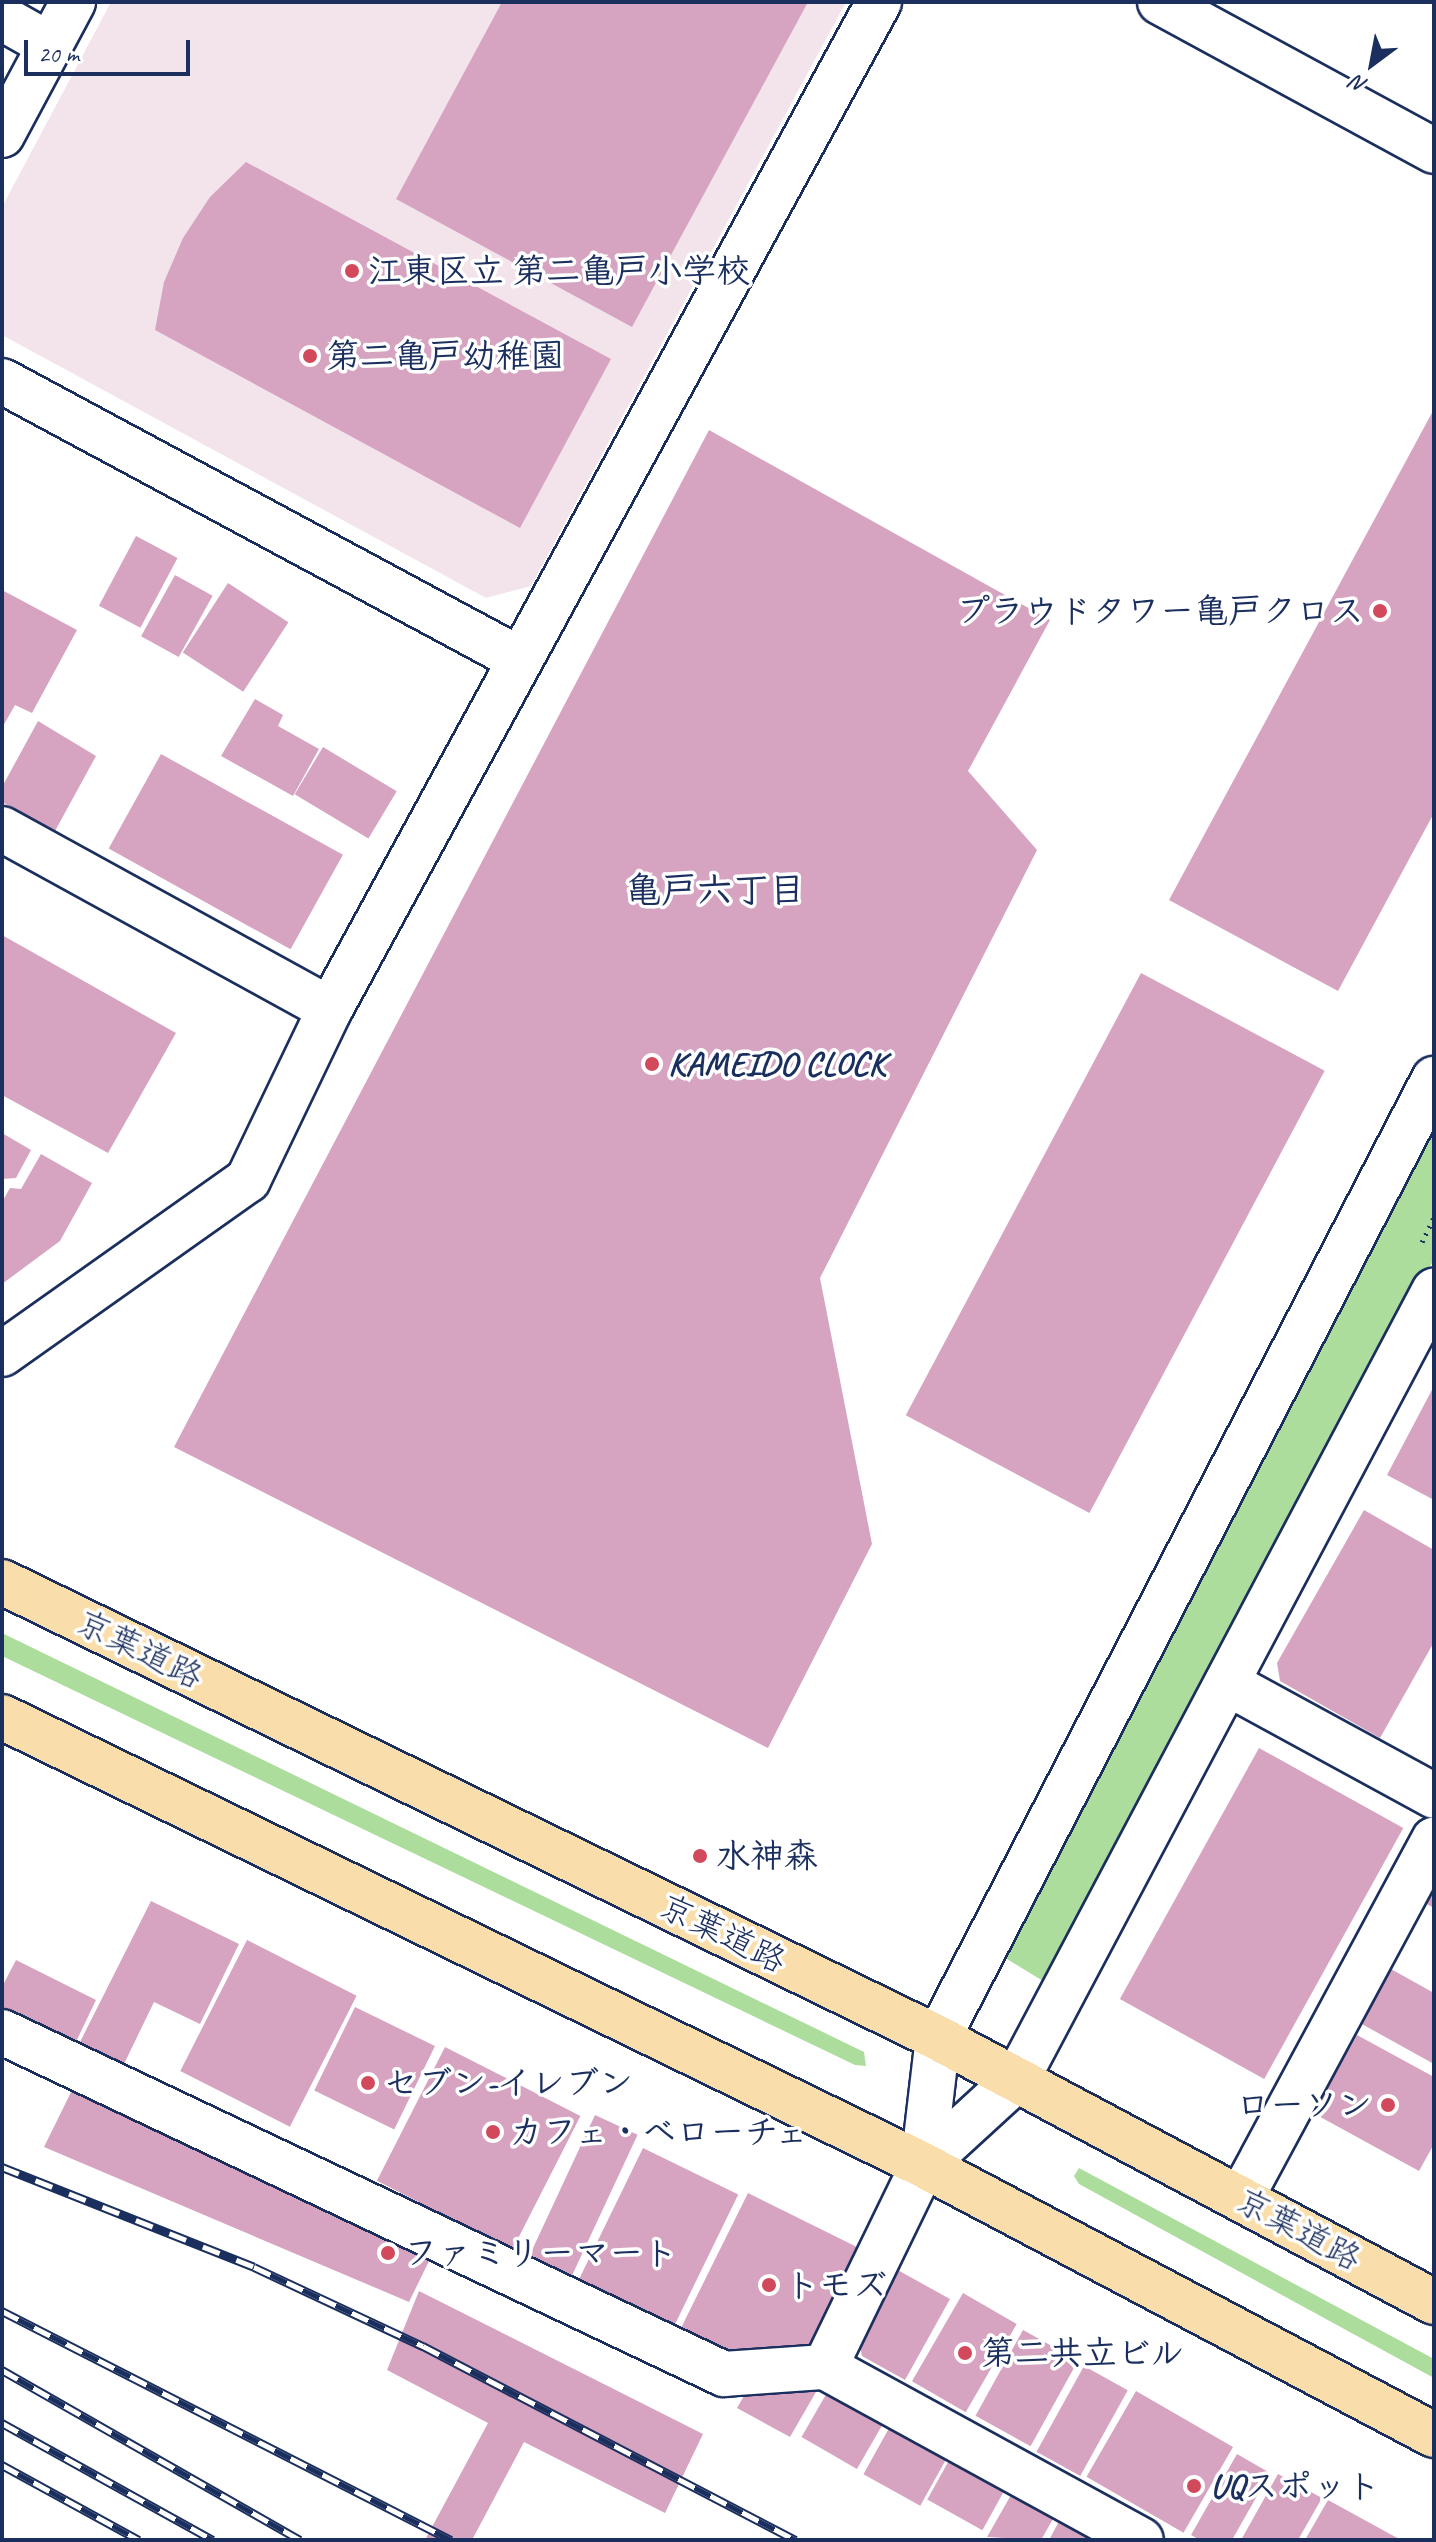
<!DOCTYPE html>
<meta charset="utf-8">
<style>
body{margin:0}
#map{position:relative;width:1436px;height:2542px;overflow:hidden;background:#fff;font-family:Caveat,"Klee One",sans-serif}
div>[style]{position:absolute}
.built>*{inset:0;background:#f3e4ec}
.green>*{inset:0;background:#acdd9d}
.building>*{inset:0;background:#d6a4c1;transform-origin:0 0}
.path>*{height:5px;margin-top:-2.5px;transform-origin:0;background:repeating-linear-gradient(90deg,#1b2f5e 0 2px,transparent 0 8px)}
.roads{filter:drop-shadow(2px 0 #1b2f5e) drop-shadow(-2px 0 #1b2f5e) drop-shadow(0 2px #1b2f5e) drop-shadow(0 -2px #1b2f5e)}
.minor>*{height:44px;margin:-22px;padding:0 22px;transform-origin:22px;border-radius:22px;background:#fff}
.trunk>*{height:44px;margin:-22px;padding:0 22px;transform-origin:22px;border-radius:22px;background:#f9deab}
.rail>*{height:9px;margin-top:-4.5px;transform-origin:0;background:repeating-linear-gradient(90deg,#fff 0 18px,#1b2f5e 0 36px);box-sizing:border-box;border-block:2px solid #1b2f5e}
.dots>*{width:22px;height:22px;translate:-50% -50%;box-sizing:border-box;border:4px solid #fff;border-radius:50%}
span{translate:-50% -50%;white-space:nowrap;text-align:center;line-height:1.15;-webkit-text-stroke:7px #fff;paint-order:stroke}
.poi-label{font-size:34px;color:#1b2f5e;font-weight:700}
.left{translate:0 -50%;text-align:left}
.right{translate:-100% -50%;text-align:right}
.street-label{font-size:34px;color:#1b2f5e}
.neighbourhood-label{font-size:36px;color:#1b2f5e;font-weight:700}
.frame{position:absolute;inset:0;border:4px solid #1b2f5e;pointer-events:none}
.north{position:absolute;left:1332px;top:24px;width:80px;height:80px;-webkit-text-stroke:6px #fff;paint-order:stroke;rotate:212deg;font-size:22px;font-weight:700;line-height:32px;text-align:center;color:#1b2f5e}
.north::after{content:'';display:block;margin:auto;width:28px;height:36px;background:#1b2f5e;clip-path:polygon(50% 0,100% 100%,50% 72%,0 100%)}
.scale{position:absolute;left:24px;top:40px;width:166px;height:36px;box-sizing:border-box;border:4px solid #1b2f5e;border-top:0;padding-left:10px;font-size:24px;line-height:28px;white-space:nowrap;color:#1b2f5e;-webkit-text-stroke:6px #fff;paint-order:stroke}
</style>
<div id="map">
<div class="built">
<div style="clip-path:polygon(111px 2px,846px 2px,531px 586px,486px 598px,2px 335px,2px 207px)"></div>
</div>
<div class="green">
<div style="clip-path:polygon(1434px 1119px,1434px 1259px,1056px 1989px,1002px 1956px)"></div>
<div style="clip-path:polygon(2px 1633px,864px 2052px,866px 2066px,855px 2065px,2px 1656px)"></div>
<div style="clip-path:polygon(1079px 2168px,1434px 2359px,1434px 2378px,1079px 2184px,1074px 2176px)"></div>
</div>
<div class="building">
<div style="clip-path:polygon(502px 2px,808px 2px,632px 327px,396px 199px)"></div>
<div style="clip-path:polygon(246px 162px,611px 359px,520px 528px,155px 330px,164px 282px,183px 238px,210px 197px)"></div>
<div style="clip-path:polygon(1434px 409px,1434px 813px,1338px 991px,1169px 900px)"></div>
<div style="clip-path:polygon(709px 430px,1050px 620px,968px 771px,1037px 850px,820px 1278px,872px 1544px,768px 1748px,174px 1447px)"></div>
<div style="left:136px;top:536px;width:47px;height:79px;rotate:28deg"></div>
<div style="left:175px;top:575px;width:43px;height:70px;rotate:29deg"></div>
<div style="left:228px;top:583px;width:72px;height:83px;rotate:33deg"></div>
<div style="clip-path:polygon(2px 590px,77px 630px,32px 713px,15px 705px,2px 728px)"></div>
<div style="clip-path:polygon(255px 699px,283px 715px,278px 726px,319px 749px,293px 796px,221px 756px)"></div>
<div style="clip-path:polygon(38px 721px,96px 756px,55px 831px,2px 802px,2px 787px)"></div>
<div style="left:323px;top:747px;width:86px;height:55px;rotate:31deg"></div>
<div style="left:161px;top:754px;width:208px;height:108px;rotate:29deg"></div>
<div style="clip-path:polygon(2px 935px,176px 1033px,108px 1153px,2px 1095px)"></div>
<div style="left:1141px;top:973px;width:208px;height:501px;rotate:28deg"></div>
<div style="clip-path:polygon(2px 1133px,31px 1150px,16px 1178px,2px 1179px)"></div>
<div style="clip-path:polygon(41px 1154px,92px 1183px,60px 1241px,2px 1284px,2px 1202px,10px 1188px,21px 1189px)"></div>
<div style="clip-path:polygon(1434px 1386px,1434px 1500px,1387px 1475px)"></div>
<div style="clip-path:polygon(1364px 1510px,1434px 1550px,1434px 1642px,1380px 1738px,1280px 1681px,1277px 1663px)"></div>
<div style="left:1259px;top:1748px;width:165px;height:287px;rotate:29deg"></div>
<div style="clip-path:polygon(1434px 1882px,1434px 1908px,1421px 1901px)"></div>
<div style="clip-path:polygon(151px 1901px,239px 1944px,200px 2024px,154px 2002px,124px 2064px,80px 2042px)"></div>
<div style="left:247px;top:1940px;width:123px;height:147px;rotate:27deg"></div>
<div style="clip-path:polygon(16px 1960px,96px 2000px,74px 2046px,2px 2010px,2px 1987px)"></div>
<div style="clip-path:polygon(1391px 1969px,1434px 1993px,1434px 2064px,1360px 2023px)"></div>
<div style="left:355px;top:2007px;width:89px;height:93px;rotate:26deg"></div>
<div style="clip-path:polygon(1357px 2035px,1434px 2077px,1434px 2144px,1419px 2171px,1313px 2113px)"></div>
<div style="left:445px;top:2047px;width:152px;height:150px;rotate:27deg"></div>
<div style="clip-path:polygon(75px 2084px,434px 2251px,409px 2302px,44px 2147px)"></div>
<div style="left:595px;top:2115px;width:47px;height:158px;rotate:25deg"></div>
<div style="left:643px;top:2148px;width:106px;height:149px;rotate:26deg"></div>
<div style="clip-path:polygon(748px 2193px,859px 2248px,805px 2356px,733px 2360px,678px 2334px)"></div>
<div style="clip-path:polygon(894px 2268px,950px 2299px,905px 2380px,862px 2356px,858px 2337px)"></div>
<div style="clip-path:polygon(419px 2291px,703px 2434px,665px 2513px,524px 2442px,472px 2540px,425px 2540px,488px 2423px,387px 2370px)"></div>
<div style="left:963px;top:2293px;width:62px;height:102px;rotate:30deg"></div>
<div style="left:1023px;top:2330px;width:63px;height:98px;rotate:29deg"></div>
<div style="left:1084px;top:2366px;width:50px;height:98px;rotate:29deg"></div>
<div style="clip-path:polygon(748px 2389px,816px 2392px,790px 2437px,737px 2408px)"></div>
<div style="left:828px;top:2391px;width:64px;height:53px;rotate:30deg"></div>
<div style="left:1136px;top:2391px;width:112px;height:99px;rotate:30deg"></div>
<div style="left:893px;top:2421px;width:65px;height:61px;rotate:29deg"></div>
<div style="clip-path:polygon(1237px 2454px,1270px 2473px,1232px 2540px,1200px 2540px,1191px 2535px)"></div>
<div style="left:952px;top:2455px;width:63px;height:51px;rotate:29deg"></div>
<div style="clip-path:polygon(1278px 2474px,1322px 2498px,1298px 2540px,1241px 2540px)"></div>
<div style="clip-path:polygon(1015px 2488px,1057px 2512px,1041px 2540px,987px 2537px)"></div>
<div style="clip-path:polygon(1328px 2500px,1401px 2540px,1305px 2540px)"></div>
<div style="clip-path:polygon(1063px 2514px,1109px 2540px,1049px 2540px)"></div>
</div>
<div class="path">
<div style="left:1422px;top:1242px;width:28px;rotate:-64deg"></div>
</div>
<div class="roads">
<div class="minor">
<div style="left:1160px;top:2px;width:312px;rotate:28.5deg"></div>
<div style="left:2px;top:18px;width:55px;rotate:29.4deg"></div>
<div style="left:2px;top:135px;width:151px;rotate:-61.9deg"></div>
<div style="left:2px;top:381px;width:587px;rotate:28.27deg"></div>
<div style="left:2px;top:829px;width:374px;rotate:28.8deg"></div>
<div style="left:2px;top:1354px;width:301px;rotate:-35.3deg"></div>
<div style="left:248px;top:1180px;width:190px;rotate:-64.4deg"></div>
<div style="left:330px;top:1009px;width:1147px;rotate:-61.4deg"></div>
<div style="left:1227px;top:1683px;width:236px;rotate:28.6deg"></div>
<div style="left:2px;top:2032px;width:799px;rotate:25.35deg"></div>
<div style="left:724px;top:2374px;width:101px;rotate:-4deg"></div>
<div style="left:825px;top:2367px;width:360px;rotate:28.7deg"></div>
<div style="left:923px;top:2165px;width:127px;rotate:-42.5deg"></div>
<div style="left:1017px;top:2079px;width:892px;rotate:-62.11deg"></div>
<div style="left:1241px;top:2198px;width:407px;rotate:-61.7deg"></div>
<div style="left:825px;top:2367px;width:225px;rotate:-64.1deg"></div>
<div style="left:923px;top:2165px;width:128px;rotate:-83.3deg"></div>
<div style="left:938px;top:2038px;width:1080px;rotate:-62.65deg"></div>
</div>
<div class="trunk">
<div style="left:2px;top:1582px;width:1041px;rotate:25.97deg"></div>
<div style="left:938px;top:2038px;width:562px;rotate:28.02deg"></div>
<div style="left:2px;top:1717px;width:1024px;rotate:25.94deg"></div>
<div style="left:923px;top:2165px;width:578px;rotate:27.85deg"></div>
</div>
</div>
<div class="rail">
<div style="left:2px;top:2167px;width:271px;rotate:21.6deg"></div>
<div style="left:254px;top:2267px;width:187px;rotate:25.1deg"></div>
<div style="left:423px;top:2346px;width:420px;rotate:27.5deg"></div>
<div style="left:2px;top:2311px;width:504px;rotate:27.02deg"></div>
<div style="left:2px;top:2370px;width:343px;rotate:29.7deg"></div>
<div style="left:2px;top:2423px;width:241px;rotate:29deg"></div>
<div style="left:2px;top:2465px;width:156px;rotate:28.7deg"></div>
</div>
<div class="dots">
<div style="left:352px;top:271px;background:#d1495b"></div>
<div style="left:310px;top:356px;background:#d1495b"></div>
<div style="left:1380px;top:611px;background:#d1495b"></div>
<div style="left:652px;top:1064px;background:#d1495b"></div>
<div style="left:700px;top:1856px;background:#d1495b"></div>
<div style="left:368px;top:2083px;background:#d1495b"></div>
<div style="left:1388px;top:2105px;background:#d1495b"></div>
<div style="left:493px;top:2132px;background:#d1495b"></div>
<div style="left:388px;top:2253px;background:#d1495b"></div>
<div style="left:769px;top:2285px;background:#d1495b"></div>
<div style="left:965px;top:2353px;background:#d1495b"></div>
<div style="left:1194px;top:2486px;background:#d1495b"></div>
</div>
<div class="poi-label">
<span class="left" style="left:368px;top:271px">江東区立 第二亀戸小学校</span>
<span class="left" style="left:326px;top:356px">第二亀戸幼稚園</span>
<span class="right" style="left:1364px;top:611px">プラウドタワー亀戸クロス</span>
<span class="left" style="left:668px;top:1064px">KAMEIDO CLOCK</span>
<span class="left" style="left:716px;top:1856px">水神森</span>
<span class="left" style="left:384px;top:2083px">セブン-イレブン</span>
<span class="right" style="left:1372px;top:2105px">ローソン</span>
<span class="left" style="left:509px;top:2132px">カフェ・ベローチェ</span>
<span class="left" style="left:404px;top:2253px">ファミリーマート</span>
<span class="left" style="left:785px;top:2285px">トモズ</span>
<span class="left" style="left:981px;top:2353px">第二共立ビル</span>
<span class="left" style="left:1210px;top:2486px">UQスポット</span>
</div>
<div class="street-label">
<span style="left:140px;top:1649px;rotate:26deg">京葉道路</span>
<span style="left:723px;top:1933px;rotate:26deg">京葉道路</span>
<span style="left:1299px;top:2229px;rotate:28deg">京葉道路</span>
</div>
<div class="neighbourhood-label">
<span style="left:715px;top:891px">亀戸六丁目</span>
</div>
<div class="frame"></div>
<div class="north">N</div>
<div class="scale">20 m</div>
</div>
